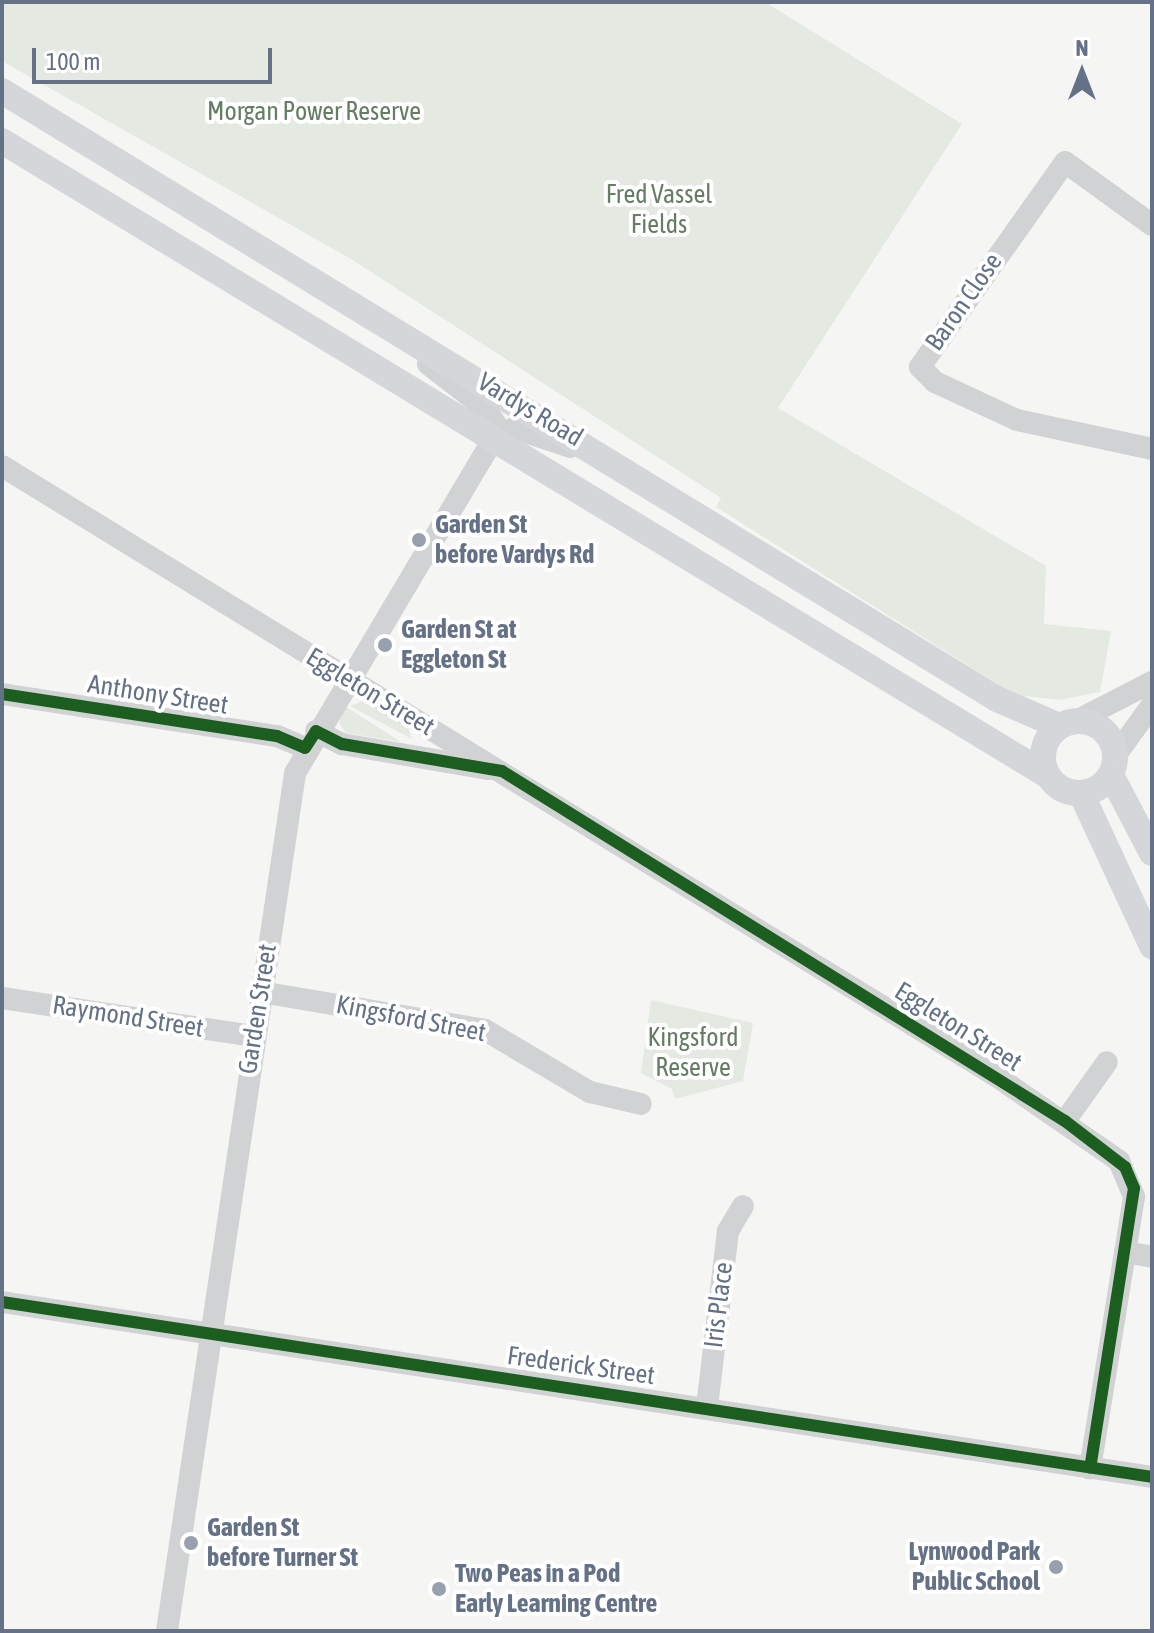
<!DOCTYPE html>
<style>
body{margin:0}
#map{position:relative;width:1154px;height:1633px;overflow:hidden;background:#f5f6f4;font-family:"Asap Condensed",sans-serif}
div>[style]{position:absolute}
.green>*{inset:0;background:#e4e9e2}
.minor>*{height:22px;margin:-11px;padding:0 11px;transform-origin:11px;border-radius:11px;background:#d1d2d3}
.major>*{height:26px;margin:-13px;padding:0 13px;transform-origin:13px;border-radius:13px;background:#d4d6d9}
.major>.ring{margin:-13px;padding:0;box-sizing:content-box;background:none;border:26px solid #d4d6d9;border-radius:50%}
.cycleway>*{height:12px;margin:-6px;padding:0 6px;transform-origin:6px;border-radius:6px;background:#1b5e20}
.dots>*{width:22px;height:22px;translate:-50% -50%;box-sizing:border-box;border:4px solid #fff;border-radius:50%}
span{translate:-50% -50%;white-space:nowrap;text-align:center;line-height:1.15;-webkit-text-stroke:8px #fff;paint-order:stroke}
.park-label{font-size:26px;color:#647d63}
.street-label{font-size:26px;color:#647186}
.poi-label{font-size:26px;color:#647186;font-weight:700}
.left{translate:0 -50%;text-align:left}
.right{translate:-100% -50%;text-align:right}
.frame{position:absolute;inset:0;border:4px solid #647186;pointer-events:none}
.north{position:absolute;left:1042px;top:32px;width:80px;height:80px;-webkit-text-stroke:6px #fff;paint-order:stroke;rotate:0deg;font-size:22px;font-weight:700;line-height:32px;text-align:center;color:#647186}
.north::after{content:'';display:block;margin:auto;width:28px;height:36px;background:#647186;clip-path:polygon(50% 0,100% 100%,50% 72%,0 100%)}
.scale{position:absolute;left:32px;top:48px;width:240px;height:36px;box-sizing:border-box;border:4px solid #647186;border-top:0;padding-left:10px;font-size:24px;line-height:28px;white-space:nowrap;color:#647186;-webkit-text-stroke:6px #fff;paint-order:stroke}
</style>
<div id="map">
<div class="green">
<div style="clip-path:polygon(2px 2px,765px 2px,962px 124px,778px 408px,1046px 566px,1044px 624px,1111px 631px,1100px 692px,1059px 700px,1015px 695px,716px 507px,721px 498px,351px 259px,2px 61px)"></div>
<div style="clip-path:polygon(363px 701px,408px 728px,412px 739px,350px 706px)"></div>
<div style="clip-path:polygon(343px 708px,348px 708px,401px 742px,346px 733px,339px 723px)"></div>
<div style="clip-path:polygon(651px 1000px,753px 1023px,743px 1081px,675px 1099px,672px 1089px,641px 1073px)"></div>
</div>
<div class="minor">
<div style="left:1152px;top:225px;width:107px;rotate:-144.1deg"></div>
<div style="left:1065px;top:162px;width:251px;rotate:125.3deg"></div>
<div style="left:920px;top:367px;width:21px;rotate:45deg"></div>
<div style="left:935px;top:382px;width:90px;rotate:24.9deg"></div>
<div style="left:1017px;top:420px;width:138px;rotate:12.1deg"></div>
<div style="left:494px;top:439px;width:23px;rotate:-29deg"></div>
<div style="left:514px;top:428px;width:59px;rotate:18.7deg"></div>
<div style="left:2px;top:466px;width:1166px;rotate:31.54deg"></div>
<div style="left:996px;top:1076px;width:150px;rotate:34.6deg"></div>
<div style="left:1119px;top:1161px;width:39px;rotate:67deg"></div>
<div style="left:1134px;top:1197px;width:275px;rotate:99.2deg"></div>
<div style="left:2px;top:694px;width:278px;rotate:8.7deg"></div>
<div style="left:277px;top:736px;width:30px;rotate:23deg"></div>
<div style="left:1078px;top:720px;width:83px;rotate:-27.2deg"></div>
<div style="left:316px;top:731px;width:29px;rotate:27deg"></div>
<div style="left:342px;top:744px;width:149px;rotate:9.7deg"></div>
<div style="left:1115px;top:756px;width:63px;rotate:-54deg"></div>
<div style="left:261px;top:992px;width:227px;rotate:9.6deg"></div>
<div style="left:485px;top:1030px;width:122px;rotate:30.6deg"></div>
<div style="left:590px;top:1092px;width:52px;rotate:13.2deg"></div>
<div style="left:2px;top:998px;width:255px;rotate:8.6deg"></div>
<div style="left:1065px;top:1121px;width:72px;rotate:-54.6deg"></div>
<div style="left:1125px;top:1252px;width:27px;rotate:10deg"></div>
<div style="left:2px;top:1302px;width:1163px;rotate:8.65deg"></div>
<div style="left:707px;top:1407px;width:177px;rotate:-83.2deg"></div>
<div style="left:728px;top:1231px;width:29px;rotate:-59deg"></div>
<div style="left:167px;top:1631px;width:867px;rotate:-81.51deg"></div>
<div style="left:295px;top:773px;width:400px;rotate:-59.3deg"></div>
<div style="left:499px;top:429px;width:25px;rotate:-124deg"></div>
<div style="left:485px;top:408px;width:72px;rotate:-142.3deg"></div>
</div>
<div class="major">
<div style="left:2px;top:91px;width:1166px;rotate:31.43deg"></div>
<div style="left:997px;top:699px;width:68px;rotate:23.5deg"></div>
<div style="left:2px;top:141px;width:1222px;rotate:31.25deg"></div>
<div class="ring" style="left:1043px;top:721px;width:46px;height:46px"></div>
<div style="left:1111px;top:775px;width:88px;rotate:62.3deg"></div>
<div style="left:1081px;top:793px;width:169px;rotate:65.1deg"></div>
</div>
<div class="cycleway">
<div style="left:2px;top:694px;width:278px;rotate:8.7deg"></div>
<div style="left:277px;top:736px;width:30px;rotate:23deg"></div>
<div style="left:305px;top:748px;width:20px;rotate:-57deg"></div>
<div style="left:316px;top:731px;width:29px;rotate:27deg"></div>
<div style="left:342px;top:744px;width:162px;rotate:9.6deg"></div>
<div style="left:502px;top:771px;width:663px;rotate:31.87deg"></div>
<div style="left:1065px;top:1121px;width:76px;rotate:37.5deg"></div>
<div style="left:1125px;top:1167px;width:23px;rotate:67deg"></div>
<div style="left:1134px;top:1188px;width:283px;rotate:98.9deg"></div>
<div style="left:2px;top:1302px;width:1163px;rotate:8.65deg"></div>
</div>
<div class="dots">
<div style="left:419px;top:540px;background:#97a0ac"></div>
<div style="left:385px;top:645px;background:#97a0ac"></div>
<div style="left:191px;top:1543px;background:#97a0ac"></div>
<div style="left:1056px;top:1567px;background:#97a0ac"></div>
<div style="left:439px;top:1589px;background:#97a0ac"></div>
</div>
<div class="park-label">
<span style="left:314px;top:112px">Morgan Power Reserve</span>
<span style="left:659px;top:210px">Fred Vassel<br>Fields</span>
<span style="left:693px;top:1053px">Kingsford<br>Reserve</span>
</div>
<div class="street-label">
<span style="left:964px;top:302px;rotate:-55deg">Baron Close</span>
<span style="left:530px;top:410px;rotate:31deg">Vardys Road</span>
<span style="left:370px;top:692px;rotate:31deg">Eggleton Street</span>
<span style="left:158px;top:695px;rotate:9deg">Anthony Street</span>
<span style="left:258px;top:1009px;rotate:-81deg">Garden Street</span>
<span style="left:128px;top:1017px;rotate:9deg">Raymond Street</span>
<span style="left:411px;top:1019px;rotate:11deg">Kingsford Street</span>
<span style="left:958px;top:1027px;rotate:32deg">Eggleton Street</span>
<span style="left:719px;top:1305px;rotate:-83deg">Iris Place</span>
<span style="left:581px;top:1366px;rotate:8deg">Frederick Street</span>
</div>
<div class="poi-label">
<span class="left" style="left:435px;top:540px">Garden St<br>before Vardys Rd</span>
<span class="left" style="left:401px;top:645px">Garden St at<br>Eggleton St</span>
<span class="left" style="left:207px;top:1543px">Garden St<br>before Turner St</span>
<span class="right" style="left:1040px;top:1567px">Lynwood Park<br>Public School</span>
<span class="left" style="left:455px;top:1589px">Two Peas in a Pod<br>Early Learning Centre</span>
</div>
<div class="frame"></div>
<div class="north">N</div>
<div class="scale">100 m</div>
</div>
